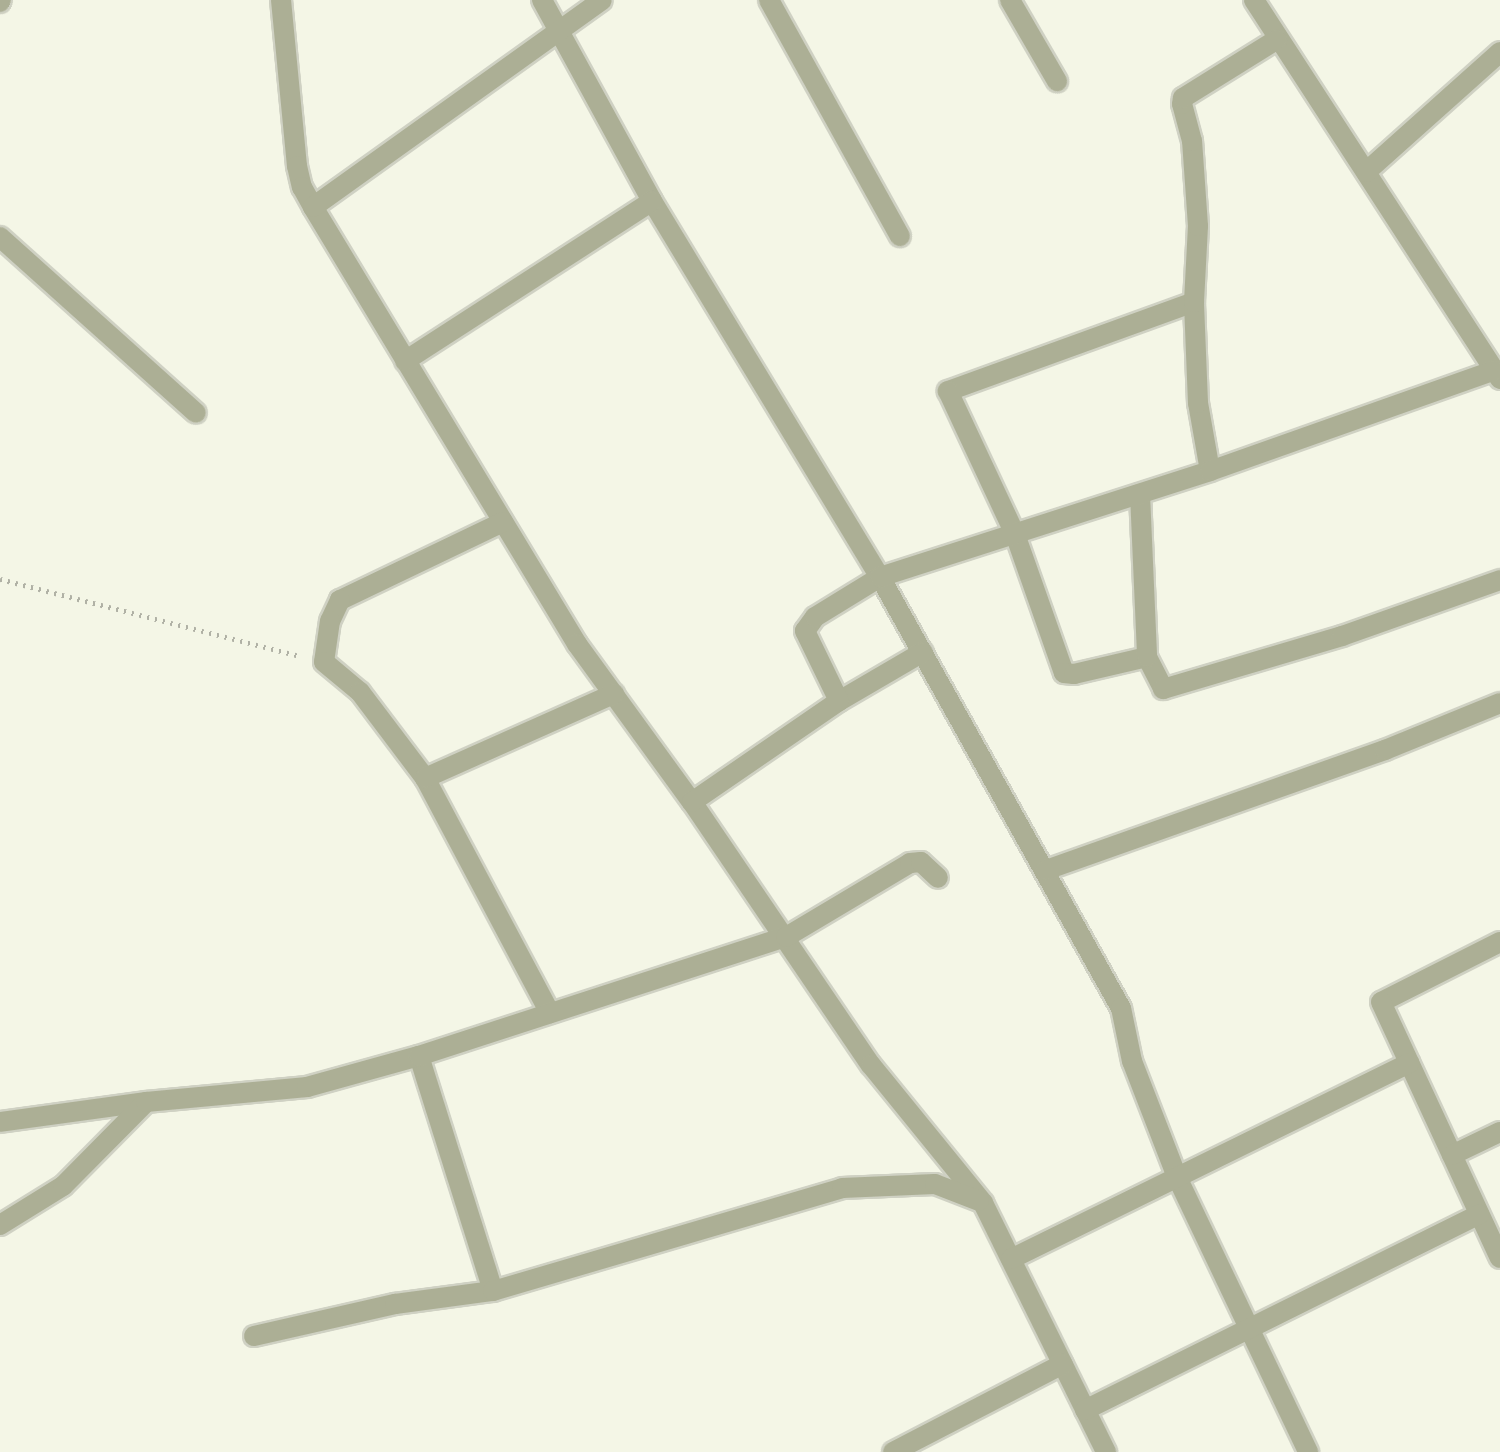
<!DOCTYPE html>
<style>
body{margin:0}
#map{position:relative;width:1500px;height:1452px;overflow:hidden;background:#f4f6e6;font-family:Lato,sans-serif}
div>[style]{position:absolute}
.path>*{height:5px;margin-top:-2.5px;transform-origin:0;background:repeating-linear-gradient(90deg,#b0b1a5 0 2px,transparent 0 8px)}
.roads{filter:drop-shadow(2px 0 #cfd1c3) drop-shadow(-2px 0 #cfd1c3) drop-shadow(0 2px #cfd1c3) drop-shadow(0 -2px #cfd1c3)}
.street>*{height:20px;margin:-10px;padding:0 10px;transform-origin:10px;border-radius:10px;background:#acaf95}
span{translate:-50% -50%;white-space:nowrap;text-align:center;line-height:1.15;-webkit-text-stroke:7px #f4f6e6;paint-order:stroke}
</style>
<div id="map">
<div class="path">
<div style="left:0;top:579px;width:310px;rotate:14.4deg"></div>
</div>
<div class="roads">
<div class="street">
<div style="left:281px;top:0;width:167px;rotate:84.5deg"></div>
<div style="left:297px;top:166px;width:22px;rotate:77deg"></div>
<div style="left:302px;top:187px;width:23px;rotate:61deg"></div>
<div style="left:313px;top:207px;width:511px;rotate:58.86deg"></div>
<div style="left:577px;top:644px;width:195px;rotate:54deg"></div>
<div style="left:692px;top:802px;width:318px;rotate:55.8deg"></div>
<div style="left:871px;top:1065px;width:178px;rotate:50.9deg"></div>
<div style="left:983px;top:1203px;width:278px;rotate:63.7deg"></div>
<div style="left:542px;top:0;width:229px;rotate:61.3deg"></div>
<div style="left:652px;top:201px;width:440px;rotate:58.8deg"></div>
<div style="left:880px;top:577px;width:494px;rotate:60.8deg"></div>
<div style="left:1121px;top:1008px;width:54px;rotate:78.3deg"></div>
<div style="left:1132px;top:1061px;width:124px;rotate:68.8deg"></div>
<div style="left:1177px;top:1177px;width:305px;rotate:64.5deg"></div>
<div style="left:769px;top:0;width:270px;rotate:61deg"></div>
<div style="left:1010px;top:0;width:94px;rotate:59.9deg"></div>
<div style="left:1254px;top:0;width:452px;rotate:57deg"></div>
<div style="left:0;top:2px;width:2px;rotate:-63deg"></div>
<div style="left:1366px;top:172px;width:180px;rotate:-41.8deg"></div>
<div style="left:313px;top:207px;width:355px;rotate:-35.6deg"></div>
<div style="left:0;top:237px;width:263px;rotate:41.9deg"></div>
<div style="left:1194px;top:302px;width:262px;rotate:160.1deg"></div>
<div style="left:948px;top:391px;width:158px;rotate:64.9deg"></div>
<div style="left:1015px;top:534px;width:147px;rotate:70.6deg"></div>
<div style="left:1064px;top:673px;width:10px;rotate:6deg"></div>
<div style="left:1074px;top:674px;width:75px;rotate:-13.1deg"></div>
<div style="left:1147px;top:657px;width:36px;rotate:63deg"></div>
<div style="left:1163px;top:689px;width:187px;rotate:-16.5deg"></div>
<div style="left:1342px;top:636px;width:168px;rotate:-19.5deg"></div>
<div style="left:405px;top:361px;width:294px;rotate:-32.9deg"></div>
<div style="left:1210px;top:471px;width:69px;rotate:-100deg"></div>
<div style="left:1198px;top:403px;width:101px;rotate:-92.3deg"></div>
<div style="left:1194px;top:302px;width:76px;rotate:-87deg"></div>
<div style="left:1198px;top:226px;width:85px;rotate:-94deg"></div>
<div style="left:1192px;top:141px;width:38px;rotate:-105deg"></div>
<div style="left:1182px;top:104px;width:6px;rotate:-81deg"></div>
<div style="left:1183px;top:98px;width:110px;rotate:-31.9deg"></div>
<div style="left:1140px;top:494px;width:163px;rotate:87.5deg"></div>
<div style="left:503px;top:522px;width:181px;rotate:154.4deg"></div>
<div style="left:340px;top:600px;width:23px;rotate:115deg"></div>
<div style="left:330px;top:621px;width:41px;rotate:98.3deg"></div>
<div style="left:324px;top:662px;width:47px;rotate:39.8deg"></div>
<div style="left:360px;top:692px;width:108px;rotate:52.9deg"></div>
<div style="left:425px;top:778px;width:266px;rotate:62deg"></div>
<div style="left:839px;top:701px;width:97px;rotate:-30.3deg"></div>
<div style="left:425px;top:778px;width:207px;rotate:-24deg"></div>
<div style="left:692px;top:802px;width:178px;rotate:-34.5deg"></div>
<div style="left:839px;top:701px;width:78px;rotate:-115.9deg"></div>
<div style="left:805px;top:631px;width:17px;rotate:-54deg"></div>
<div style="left:815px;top:617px;width:76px;rotate:-31.6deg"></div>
<div style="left:880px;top:577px;width:347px;rotate:-17.8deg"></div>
<div style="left:1210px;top:471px;width:302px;rotate:-19.5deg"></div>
<div style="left:1046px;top:870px;width:360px;rotate:-19.5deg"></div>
<div style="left:1385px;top:750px;width:124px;rotate:-22.2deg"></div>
<div style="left:1500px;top:942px;width:133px;rotate:153.2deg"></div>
<div style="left:1381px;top:1002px;width:282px;rotate:65.1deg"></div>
<div style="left:419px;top:1056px;width:246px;rotate:72.5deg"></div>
<div style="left:0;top:1122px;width:147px;rotate:-7.8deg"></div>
<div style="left:1452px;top:1155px;width:53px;rotate:-25.6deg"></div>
<div style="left:0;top:1225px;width:74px;rotate:-31.8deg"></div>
<div style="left:63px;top:1186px;width:118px;rotate:-45.3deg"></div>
<div style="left:146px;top:1102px;width:162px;rotate:-5.3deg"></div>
<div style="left:307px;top:1087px;width:116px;rotate:-15.5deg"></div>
<div style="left:419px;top:1056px;width:386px;rotate:-18deg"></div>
<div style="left:786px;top:937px;width:144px;rotate:-30.8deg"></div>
<div style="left:910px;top:863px;width:11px;rotate:-5deg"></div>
<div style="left:921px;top:862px;width:23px;rotate:43deg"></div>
<div style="left:1011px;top:1259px;width:444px;rotate:-26.2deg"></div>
<div style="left:254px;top:1336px;width:145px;rotate:-12.8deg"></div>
<div style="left:395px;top:1304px;width:99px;rotate:-7.6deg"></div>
<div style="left:493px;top:1291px;width:364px;rotate:-16.4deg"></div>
<div style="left:842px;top:1188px;width:93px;rotate:-2.5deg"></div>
<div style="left:935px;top:1184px;width:47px;rotate:21.1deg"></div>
<div style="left:1085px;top:1410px;width:440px;rotate:-26.4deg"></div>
<div style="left:893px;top:1452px;width:191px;rotate:-27.4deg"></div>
</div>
</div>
</div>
